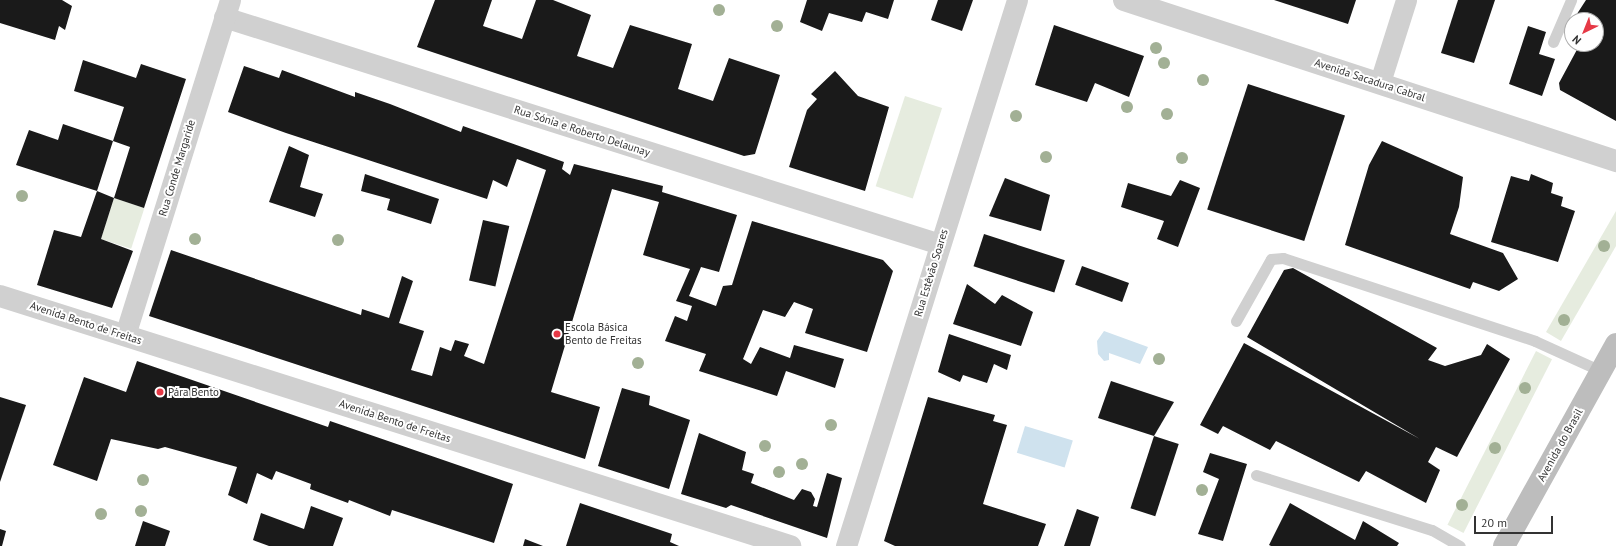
<!DOCTYPE html>
<meta charset="utf-8">
<style>
body{margin:0}
#map{position:relative;width:1616px;height:546px;overflow:hidden;background:#fff;font-family:"PT Sans",sans-serif}
div>[style]{position:absolute}
.green>*{inset:0;background:#e6ecdf;transform-origin:0 0}
.water>*{inset:0;background:#cfe2ee;transform-origin:0 0}
.building>*{inset:0;background:#1a1a1a;transform-origin:0 0}
.service>*{height:11px;margin:-5.5px;padding:0 5.5px;transform-origin:5.5px;border-radius:5.5px;background:#d0d0d0}
.minor>*{height:21px;margin:-10.5px;padding:0 10.5px;transform-origin:10.5px;border-radius:10.5px;background:#d0d0d0}
.tertiary>*{height:22px;margin:-11px;padding:0 11px;transform-origin:11px;border-radius:11px;background:#d0d0d0}
.secondary>*{height:22px;margin:-11px;padding:0 11px;transform-origin:11px;border-radius:11px;background:#bdbdbd}
.trees>*{width:12px;height:12px;margin:-6px;border-radius:50%;background:#a2b095}
.dots>*{width:11px;height:11px;translate:-50% -50%;box-sizing:border-box;border:2px solid #fff;border-radius:50%}
span{translate:-50% -50%;white-space:nowrap;text-align:center;line-height:1.15;-webkit-text-stroke:4px #fff;paint-order:stroke}
.street-label{font-size:11px;color:#333}
.poi-label{font-size:11px;color:#333}
.left{translate:0 -50%;text-align:left}
.north{position:absolute;left:1564px;top:12px;width:40px;height:40px;box-sizing:border-box;background:#fff;border:1px solid #adadad;border-radius:50%;rotate:223deg;font-size:11px;font-weight:700;line-height:16px;text-align:center;color:#333}
.north::after{content:'';display:block;margin:auto;width:14px;height:18px;background:#e63946;clip-path:polygon(50% 0,100% 100%,50% 72%,0 100%)}
.scale{position:absolute;left:1474px;top:516px;width:79px;height:18px;box-sizing:border-box;border:2px solid #333;border-top:0;padding-left:5px;font-size:12px;line-height:14px;white-space:nowrap;color:#333;-webkit-text-stroke:3px #fff;paint-order:stroke}
</style>
<div id="map">
<div class="green">
<div style="left:905px;top:96px;width:39px;height:95px;rotate:18deg"></div>
<div style="left:114px;top:198px;width:32px;height:43px;rotate:18deg"></div>
<div style="clip-path:polygon(1616px 211px,1616px 246px,1561px 341px,1546px 332px)"></div>
<div style="left:1536px;top:351px;width:18px;height:195px;rotate:27deg"></div>
</div>
<div class="water">
<div style="clip-path:polygon(1104px 331px,1148px 347px,1140px 364px,1109px 353px,1109px 360px,1104px 361px,1098px 354px,1097px 341px)"></div>
<div style="left:1025px;top:426px;width:50px;height:28px;rotate:17deg"></div>
</div>
<div class="building">
<div style="clip-path:polygon(0 0,62px 0,72px 6px,65px 30px,59px 26px,55px 40px,0 23px)"></div>
<div style="clip-path:polygon(435px 0,492px 0,483px 26px,522px 39px,536px 0,553px 0,591px 15px,577px 56px,613px 68px,630px 25px,692px 44px,678px 89px,713px 101px,729px 58px,780px 75px,755px 154px,744px 156px,417px 47px)"></div>
<div style="clip-path:polygon(807px 0,894px 0,888px 19px,866px 12px,862px 22px,829px 13px,822px 31px,800px 22px)"></div>
<div style="clip-path:polygon(938px 0,973px 0,962px 31px,931px 20px)"></div>
<div style="clip-path:polygon(1274px 0,1356px 0,1348px 24px)"></div>
<div style="clip-path:polygon(1458px 0,1495px 0,1474px 63px,1441px 53px)"></div>
<div style="clip-path:polygon(1586px 0,1616px 0,1616px 121px,1560px 90px,1559px 83px,1580px 44px,1596px 44px,1596px 20px,1573px 20px)"></div>
<div style="clip-path:polygon(1054px 25px,1144px 56px,1129px 97px,1095px 83px,1087px 102px,1035px 85px)"></div>
<div style="clip-path:polygon(1528px 26px,1546px 32px,1539px 54px,1555px 59px,1542px 96px,1509px 84px)"></div>
<div style="clip-path:polygon(83px 60px,136px 78px,141px 64px,186px 79px,144px 208px,114px 198px,130px 147px,113px 141px,97px 191px,16px 165px,29px 130px,58px 140px,63px 124px,113px 141px,124px 107px,74px 91px)"></div>
<div style="clip-path:polygon(244px 66px,279px 78px,282px 70px,355px 97px,355px 92px,390px 104px,461px 132px,463px 126px,564px 162px,562px 169px,570px 175px,574px 164px,663px 186px,662px 192px,737px 215px,719px 272px,701px 267px,689px 296px,716px 306px,723px 286px,732px 285px,752px 221px,883px 260px,893px 271px,867px 352px,805px 333px,813px 309px,794px 302px,785px 317px,763px 310px,743px 359px,751px 364px,760px 347px,790px 358px,794px 345px,844px 359px,835px 388px,786px 371px,777px 396px,699px 371px,706px 354px,665px 341px,675px 316px,687px 321px,692px 306px,676px 301px,690px 269px,643px 255px,659px 202px,612px 189px,551px 392px,600px 407px,585px 459px,149px 316px,171px 250px,361px 315px,362px 309px,389px 318px,402px 276px,413px 281px,399px 323px,424px 331px,411px 370px,432px 376px,440px 347px,451px 351px,455px 340px,469px 344px,464px 356px,484px 364px,546px 170px,517px 159px,507px 187px,493px 180px,487px 199px,286px 133px,228px 112px)"></div>
<div style="clip-path:polygon(835px 71px,858px 96px,889px 107px,865px 191px,789px 167px,807px 110px,817px 99px,811px 94px)"></div>
<div style="left:1248px;top:84px;width:102px;height:132px;rotate:18deg"></div>
<div style="clip-path:polygon(1382px 141px,1463px 177px,1459px 207px,1450px 234px,1503px 253px,1518px 279px,1499px 291px,1473px 282px,1470px 289px,1345px 245px,1369px 165px)"></div>
<div style="clip-path:polygon(289px 146px,309px 155px,300px 187px,323px 194px,315px 217px,269px 202px)"></div>
<div style="clip-path:polygon(365px 174px,439px 199px,431px 224px,387px 210px,390px 199px,361px 191px)"></div>
<div style="clip-path:polygon(1531px 174px,1553px 183px,1551px 193px,1563px 197px,1561px 206px,1575px 211px,1558px 262px,1491px 242px,1511px 176px,1529px 181px)"></div>
<div style="clip-path:polygon(1005px 178px,1050px 195px,1041px 231px,989px 216px)"></div>
<div style="clip-path:polygon(1180px 180px,1200px 188px,1178px 247px,1157px 239px,1164px 221px,1121px 207px,1128px 183px,1171px 196px)"></div>
<div style="clip-path:polygon(97px 191px,114px 198px,101px 239px,133px 251px,112px 308px,37px 285px,54px 230px,81px 237px)"></div>
<div style="left:483px;top:220px;width:27px;height:62px;rotate:13deg"></div>
<div style="left:984px;top:234px;width:85px;height:34px;rotate:18deg"></div>
<div style="left:1082px;top:266px;width:50px;height:20px;rotate:20deg"></div>
<div style="clip-path:polygon(1293px 268px,1437px 348px,1428px 360px,1445px 366px,1481px 355px,1487px 344px,1510px 359px,1457px 457px,1436px 447px,1428px 462px,1440px 470px,1426px 503px,1366px 471px,1359px 482px,1276px 441px,1270px 450px,1223px 426px,1218px 434px,1200px 425px,1244px 343px,1420px 439px,1247px 337px,1284px 270px)"></div>
<div style="clip-path:polygon(967px 284px,995px 304px,1002px 295px,1033px 312px,1021px 346px,953px 324px)"></div>
<div style="clip-path:polygon(949px 334px,1011px 355px,1007px 370px,994px 364px,987px 383px,963px 375px,960px 382px,938px 372px)"></div>
<div style="clip-path:polygon(137px 361px,328px 427px,330px 421px,513px 484px,494px 543px,392px 510px,390px 516px,349px 500px,348px 503px,310px 489px,311px 484px,276px 471px,272px 480px,257px 473px,247px 504px,228px 495px,237px 467px,165px 447px,158px 449px,111px 439px,97px 481px,53px 465px,84px 377px,126px 392px)"></div>
<div style="clip-path:polygon(1111px 381px,1174px 402px,1154px 436px,1098px 418px)"></div>
<div style="clip-path:polygon(622px 388px,650px 396px,649px 405px,690px 420px,669px 489px,598px 466px)"></div>
<div style="clip-path:polygon(0 397px,26px 405px,0 482px)"></div>
<div style="clip-path:polygon(928px 397px,995px 415px,993px 421px,1007px 425px,983px 504px,1046px 524px,1038px 546px,895px 546px,884px 541px)"></div>
<div style="clip-path:polygon(699px 433px,746px 452px,742px 470px,754px 474px,751px 483px,794px 500px,802px 489px,811px 492px,815px 499px,813px 506px,817px 507px,827px 473px,842px 478px,827px 538px,731px 505px,726px 508px,681px 494px)"></div>
<div style="left:1154px;top:436px;width:26px;height:76px;rotate:18deg"></div>
<div style="clip-path:polygon(1210px 453px,1247px 464px,1223px 541px,1198px 534px,1219px 479px,1203px 472px)"></div>
<div style="clip-path:polygon(580px 503px,672px 534px,670px 542px,679px 546px,566px 546px)"></div>
<div style="clip-path:polygon(1290px 503px,1355px 540px,1363px 521px,1399px 543px,1397px 546px,1271px 546px,1269px 545px)"></div>
<div style="clip-path:polygon(311px 506px,343px 518px,333px 546px,269px 546px,253px 540px,261px 513px,304px 529px)"></div>
<div style="clip-path:polygon(1077px 509px,1099px 517px,1090px 546px,1064px 546px)"></div>
<div style="clip-path:polygon(143px 521px,170px 531px,165px 546px,135px 546px)"></div>
<div style="clip-path:polygon(0 529px,6px 531px,2px 546px,0 546px)"></div>
<div style="clip-path:polygon(525px 539px,543px 546px,523px 546px)"></div>
</div>
<div class="service">
<div style="left:1553px;top:42px;width:46px;rotate:-66.8deg"></div>
<div style="left:1236px;top:321px;width:71px;rotate:-60.6deg"></div>
<div style="left:1271px;top:259px;width:12px;rotate:-5deg"></div>
<div style="left:1283px;top:258px;width:265px;rotate:18.2deg"></div>
<div style="left:1535px;top:341px;width:72px;rotate:24.4deg"></div>
<div style="left:1256px;top:475px;width:184px;rotate:17.4deg"></div>
<div style="left:1432px;top:530px;width:32px;rotate:30deg"></div>
</div>
<div class="minor">
<div style="left:224px;top:17px;width:751px;rotate:17.59deg"></div>
<div style="left:1380px;top:82px;width:86px;rotate:-72.4deg"></div>
<div style="left:125px;top:335px;width:351px;rotate:-72.6deg"></div>
<div style="left:846px;top:546px;width:572px;rotate:-72.61deg"></div>
</div>
<div class="tertiary">
<div style="left:1124px;top:0;width:518px;rotate:18.12deg"></div>
<div style="left:0;top:296px;width:829px;rotate:17.56deg"></div>
</div>
<div class="secondary">
<div style="left:1504px;top:546px;width:231px;rotate:-61deg"></div>
</div>
<div class="trees">
<div style="left:719px;top:10px"></div>
<div style="left:777px;top:26px"></div>
<div style="left:1156px;top:48px"></div>
<div style="left:1164px;top:63px"></div>
<div style="left:1203px;top:80px"></div>
<div style="left:1127px;top:107px"></div>
<div style="left:1167px;top:114px"></div>
<div style="left:1016px;top:116px"></div>
<div style="left:1046px;top:157px"></div>
<div style="left:1182px;top:158px"></div>
<div style="left:22px;top:196px"></div>
<div style="left:195px;top:239px"></div>
<div style="left:338px;top:240px"></div>
<div style="left:1604px;top:246px"></div>
<div style="left:1564px;top:320px"></div>
<div style="left:1159px;top:359px"></div>
<div style="left:638px;top:363px"></div>
<div style="left:1525px;top:388px"></div>
<div style="left:831px;top:425px"></div>
<div style="left:765px;top:446px"></div>
<div style="left:1495px;top:448px"></div>
<div style="left:802px;top:464px"></div>
<div style="left:779px;top:472px"></div>
<div style="left:143px;top:480px"></div>
<div style="left:1202px;top:490px"></div>
<div style="left:1462px;top:505px"></div>
<div style="left:141px;top:511px"></div>
<div style="left:101px;top:514px"></div>
</div>
<div class="dots">
<div style="left:557px;top:334px;background:#e63946"></div>
<div style="left:160px;top:392px;background:#e63946"></div>
</div>
<div class="street-label">
<span style="left:1370px;top:80px;rotate:18deg">Avenida Sacadura Cabral</span>
<span style="left:582px;top:131px;rotate:18deg">Rua Sónia e Roberto Delaunay</span>
<span style="left:177px;top:168px;rotate:-73deg">Rua Conde Margaride</span>
<span style="left:931px;top:273px;rotate:-73deg">Rua Estêvão Soares</span>
<span style="left:86px;top:323px;rotate:18deg">Avenida Bento de Freitas</span>
<span style="left:395px;top:421px;rotate:18deg">Avenida Bento de Freitas</span>
<span style="left:1560px;top:445px;rotate:-61deg">Avenida do Brasil</span>
</div>
<div class="poi-label">
<span class="left" style="left:565px;top:334px">Escola Básica<br>Bento de Freitas</span>
<span class="left" style="left:168px;top:392px">Pára Bento</span>
</div>
<div class="north">N</div>
<div class="scale">20 m</div>
</div>
